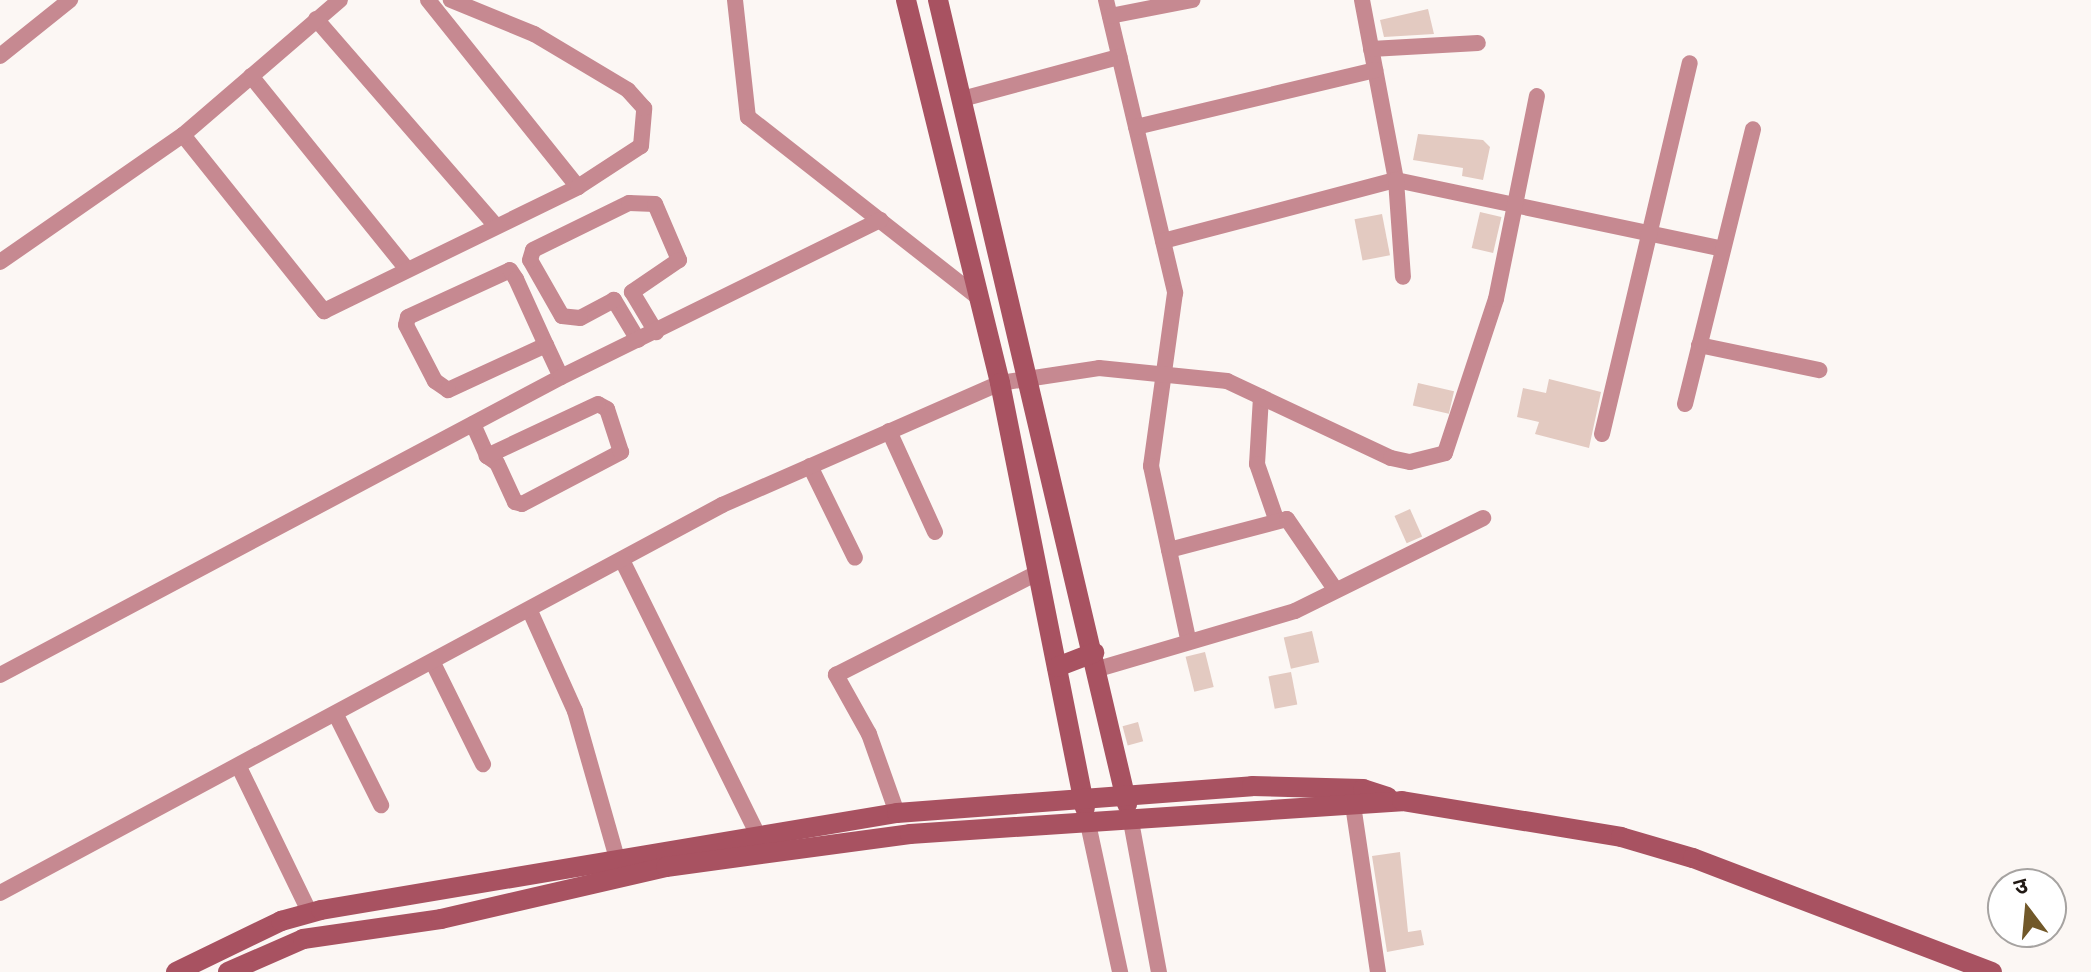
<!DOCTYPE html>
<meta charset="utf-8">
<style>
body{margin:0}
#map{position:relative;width:2091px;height:972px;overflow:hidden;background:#fcf7f4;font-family:Bitter,"Noto Sans Devanagari",serif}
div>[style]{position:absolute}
.building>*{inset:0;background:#e3cac1;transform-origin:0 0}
.street>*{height:16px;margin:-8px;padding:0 8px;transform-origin:8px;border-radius:8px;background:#c68991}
.secondary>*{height:20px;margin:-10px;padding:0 10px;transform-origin:10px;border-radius:10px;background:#a85261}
span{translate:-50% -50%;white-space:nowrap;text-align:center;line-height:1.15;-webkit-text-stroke:6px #fff;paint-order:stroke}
.north{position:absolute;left:1987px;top:868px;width:80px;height:80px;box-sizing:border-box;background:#fff;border:2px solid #a6a3a1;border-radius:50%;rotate:344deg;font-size:22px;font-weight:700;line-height:32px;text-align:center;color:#211914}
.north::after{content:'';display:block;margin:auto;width:28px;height:36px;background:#715829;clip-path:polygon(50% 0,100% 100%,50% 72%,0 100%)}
</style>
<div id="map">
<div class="building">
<div style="clip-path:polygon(1428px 9px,1434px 34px,1384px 37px,1380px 20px)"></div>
<div style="clip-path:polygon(1418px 134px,1483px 140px,1490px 147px,1483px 180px,1462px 176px,1463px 168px,1413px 160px)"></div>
<div style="left:1480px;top:212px;width:22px;height:37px;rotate:13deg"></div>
<div style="left:1382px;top:214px;width:42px;height:28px;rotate:79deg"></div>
<div style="clip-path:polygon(1549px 379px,1601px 392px,1589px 448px,1535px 434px,1539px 422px,1517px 417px,1523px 388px,1546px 393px)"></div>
<div style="left:1418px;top:383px;width:37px;height:23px;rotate:13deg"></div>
<div style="left:1410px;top:509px;width:30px;height:17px;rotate:66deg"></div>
<div style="left:1312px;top:631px;width:32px;height:29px;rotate:77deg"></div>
<div style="left:1205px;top:652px;width:36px;height:20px;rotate:76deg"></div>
<div style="left:1291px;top:672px;width:33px;height:23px;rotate:79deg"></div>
<div style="left:1138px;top:722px;width:20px;height:16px;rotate:75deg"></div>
<div style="clip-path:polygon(1400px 852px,1408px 932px,1421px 930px,1424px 945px,1387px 952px,1372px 856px)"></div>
</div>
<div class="street">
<div style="left:428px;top:0;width:240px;rotate:51.3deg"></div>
<div style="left:735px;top:0;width:118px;rotate:83.7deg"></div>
<div style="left:748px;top:117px;width:293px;rotate:38.1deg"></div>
<div style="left:1106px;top:0;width:301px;rotate:76.7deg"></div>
<div style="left:1175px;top:293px;width:175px;rotate:97.9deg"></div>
<div style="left:1151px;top:466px;width:177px;rotate:77.9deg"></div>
<div style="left:1362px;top:0;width:183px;rotate:79.3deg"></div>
<div style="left:1396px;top:180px;width:334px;rotate:11.9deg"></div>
<div style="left:1110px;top:16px;width:84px;rotate:-11deg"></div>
<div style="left:316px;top:19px;width:273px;rotate:49deg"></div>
<div style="left:1371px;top:49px;width:107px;rotate:-3.2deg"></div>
<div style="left:0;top:56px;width:90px;rotate:-38.7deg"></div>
<div style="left:251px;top:76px;width:248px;rotate:51.1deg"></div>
<div style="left:962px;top:99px;width:163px;rotate:-15deg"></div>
<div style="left:1136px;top:127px;width:246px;rotate:-13.4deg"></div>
<div style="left:183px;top:135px;width:226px;rotate:51.3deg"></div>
<div style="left:324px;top:311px;width:283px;rotate:-26deg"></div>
<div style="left:578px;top:187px;width:75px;rotate:-33.1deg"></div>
<div style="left:641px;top:146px;width:38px;rotate:-85deg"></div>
<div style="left:644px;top:108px;width:24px;rotate:-132deg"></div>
<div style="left:628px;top:90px;width:109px;rotate:-149.2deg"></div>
<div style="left:534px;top:34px;width:90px;rotate:-157.7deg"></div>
<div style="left:1163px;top:241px;width:241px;rotate:-14.7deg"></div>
<div style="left:1396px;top:180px;width:97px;rotate:85.9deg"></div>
<div style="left:0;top:262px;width:223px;rotate:-34.8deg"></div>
<div style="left:183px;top:135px;width:207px;rotate:-40.7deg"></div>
<div style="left:638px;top:340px;width:47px;rotate:-121deg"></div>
<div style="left:614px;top:300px;width:38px;rotate:152deg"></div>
<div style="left:580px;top:318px;width:18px;rotate:-174deg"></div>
<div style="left:562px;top:316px;width:64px;rotate:-119.7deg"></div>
<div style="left:530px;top:260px;width:10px;rotate:-73deg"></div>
<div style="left:533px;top:250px;width:107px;rotate:-26.1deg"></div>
<div style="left:629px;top:203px;width:26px;rotate:2deg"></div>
<div style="left:655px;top:204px;width:61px;rotate:66.8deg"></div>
<div style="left:679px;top:260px;width:57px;rotate:145.8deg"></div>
<div style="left:632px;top:292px;width:47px;rotate:59deg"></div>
<div style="left:546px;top:345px;width:108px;rotate:155.3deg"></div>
<div style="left:448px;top:390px;width:16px;rotate:-145deg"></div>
<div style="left:435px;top:381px;width:63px;rotate:-117.4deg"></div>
<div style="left:406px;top:325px;width:8px;rotate:-76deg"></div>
<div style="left:408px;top:317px;width:112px;rotate:-24.7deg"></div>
<div style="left:510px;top:270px;width:11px;rotate:56deg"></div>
<div style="left:516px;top:279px;width:72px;rotate:65.6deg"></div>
<div style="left:546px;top:345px;width:35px;rotate:65deg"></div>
<div style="left:1699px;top:345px;width:123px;rotate:11.8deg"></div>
<div style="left:1261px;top:397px;width:67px;rotate:93.4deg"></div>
<div style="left:1257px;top:464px;width:58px;rotate:70.9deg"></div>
<div style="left:1685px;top:404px;width:283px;rotate:-76.1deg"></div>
<div style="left:473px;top:424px;width:35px;rotate:66deg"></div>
<div style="left:487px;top:456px;width:12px;rotate:35deg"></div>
<div style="left:497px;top:463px;width:43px;rotate:65.2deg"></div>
<div style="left:515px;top:502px;width:7px;rotate:16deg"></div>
<div style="left:522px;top:504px;width:112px;rotate:-27.7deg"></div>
<div style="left:621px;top:452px;width:45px;rotate:-108deg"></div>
<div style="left:607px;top:409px;width:10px;rotate:-151deg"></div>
<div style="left:598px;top:404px;width:123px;rotate:154.9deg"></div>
<div style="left:889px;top:431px;width:111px;rotate:65.5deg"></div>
<div style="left:1602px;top:434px;width:381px;rotate:-76.7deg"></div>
<div style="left:810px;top:466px;width:102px;rotate:63.9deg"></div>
<div style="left:1169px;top:550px;width:122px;rotate:-14.7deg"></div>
<div style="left:1287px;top:519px;width:85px;rotate:55.6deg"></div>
<div style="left:622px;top:560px;width:307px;rotate:63.7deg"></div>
<div style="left:530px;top:611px;width:110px;rotate:65.8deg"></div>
<div style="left:575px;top:711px;width:153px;rotate:74.1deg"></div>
<div style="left:433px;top:663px;width:113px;rotate:63.7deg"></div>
<div style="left:1098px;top:669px;width:205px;rotate:-16.4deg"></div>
<div style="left:1295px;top:611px;width:210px;rotate:-26.3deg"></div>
<div style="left:0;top:675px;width:635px;rotate:-27.98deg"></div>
<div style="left:561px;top:377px;width:356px;rotate:-26.2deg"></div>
<div style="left:336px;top:715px;width:101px;rotate:63.4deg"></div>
<div style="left:239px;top:767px;width:162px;rotate:64.1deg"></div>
<div style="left:1353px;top:805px;width:169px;rotate:81.5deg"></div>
<div style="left:897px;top:813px;width:84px;rotate:-109.5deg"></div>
<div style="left:869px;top:734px;width:68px;rotate:-119.2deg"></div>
<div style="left:836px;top:675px;width:228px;rotate:-26.9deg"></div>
<div style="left:1130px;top:816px;width:159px;rotate:79.5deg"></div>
<div style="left:1087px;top:819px;width:157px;rotate:77.8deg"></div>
<div style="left:0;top:893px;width:820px;rotate:-28.25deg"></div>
<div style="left:722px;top:505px;width:304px;rotate:-23.7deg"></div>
<div style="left:1000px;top:383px;width:100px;rotate:-8.6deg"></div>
<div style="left:1099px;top:368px;width:129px;rotate:5.8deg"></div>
<div style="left:1227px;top:381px;width:181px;rotate:25.2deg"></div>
<div style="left:1391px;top:458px;width:19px;rotate:12deg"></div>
<div style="left:1410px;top:462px;width:36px;rotate:-14deg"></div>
<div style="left:1445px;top:453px;width:162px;rotate:-71.7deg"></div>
<div style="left:1496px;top:299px;width:207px;rotate:-78.6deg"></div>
</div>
<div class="secondary">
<div style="left:906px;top:0;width:394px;rotate:76.2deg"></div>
<div style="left:1000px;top:383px;width:433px;rotate:78.7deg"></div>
<div style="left:938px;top:0;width:826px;rotate:76.77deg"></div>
<div style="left:1057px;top:667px;width:40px;rotate:-21deg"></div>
<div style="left:176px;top:972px;width:117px;rotate:-25.9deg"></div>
<div style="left:281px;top:921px;width:41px;rotate:-15.4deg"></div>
<div style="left:321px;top:910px;width:584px;rotate:-9.56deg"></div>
<div style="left:897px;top:813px;width:356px;rotate:-4.3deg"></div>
<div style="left:1252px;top:786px;width:111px;rotate:1.5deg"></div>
<div style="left:1363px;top:789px;width:26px;rotate:18deg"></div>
<div style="left:228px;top:972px;width:82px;rotate:-23.7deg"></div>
<div style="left:303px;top:939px;width:139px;rotate:-8.2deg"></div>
<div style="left:441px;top:919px;width:231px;rotate:-13deg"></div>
<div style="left:666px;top:867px;width:246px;rotate:-7.7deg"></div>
<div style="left:910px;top:834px;width:493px;rotate:-3.8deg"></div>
<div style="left:1402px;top:801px;width:222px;rotate:9.3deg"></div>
<div style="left:1621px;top:837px;width:75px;rotate:16.3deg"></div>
<div style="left:1693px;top:858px;width:320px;rotate:20.9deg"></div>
</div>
<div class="north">उ</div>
</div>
